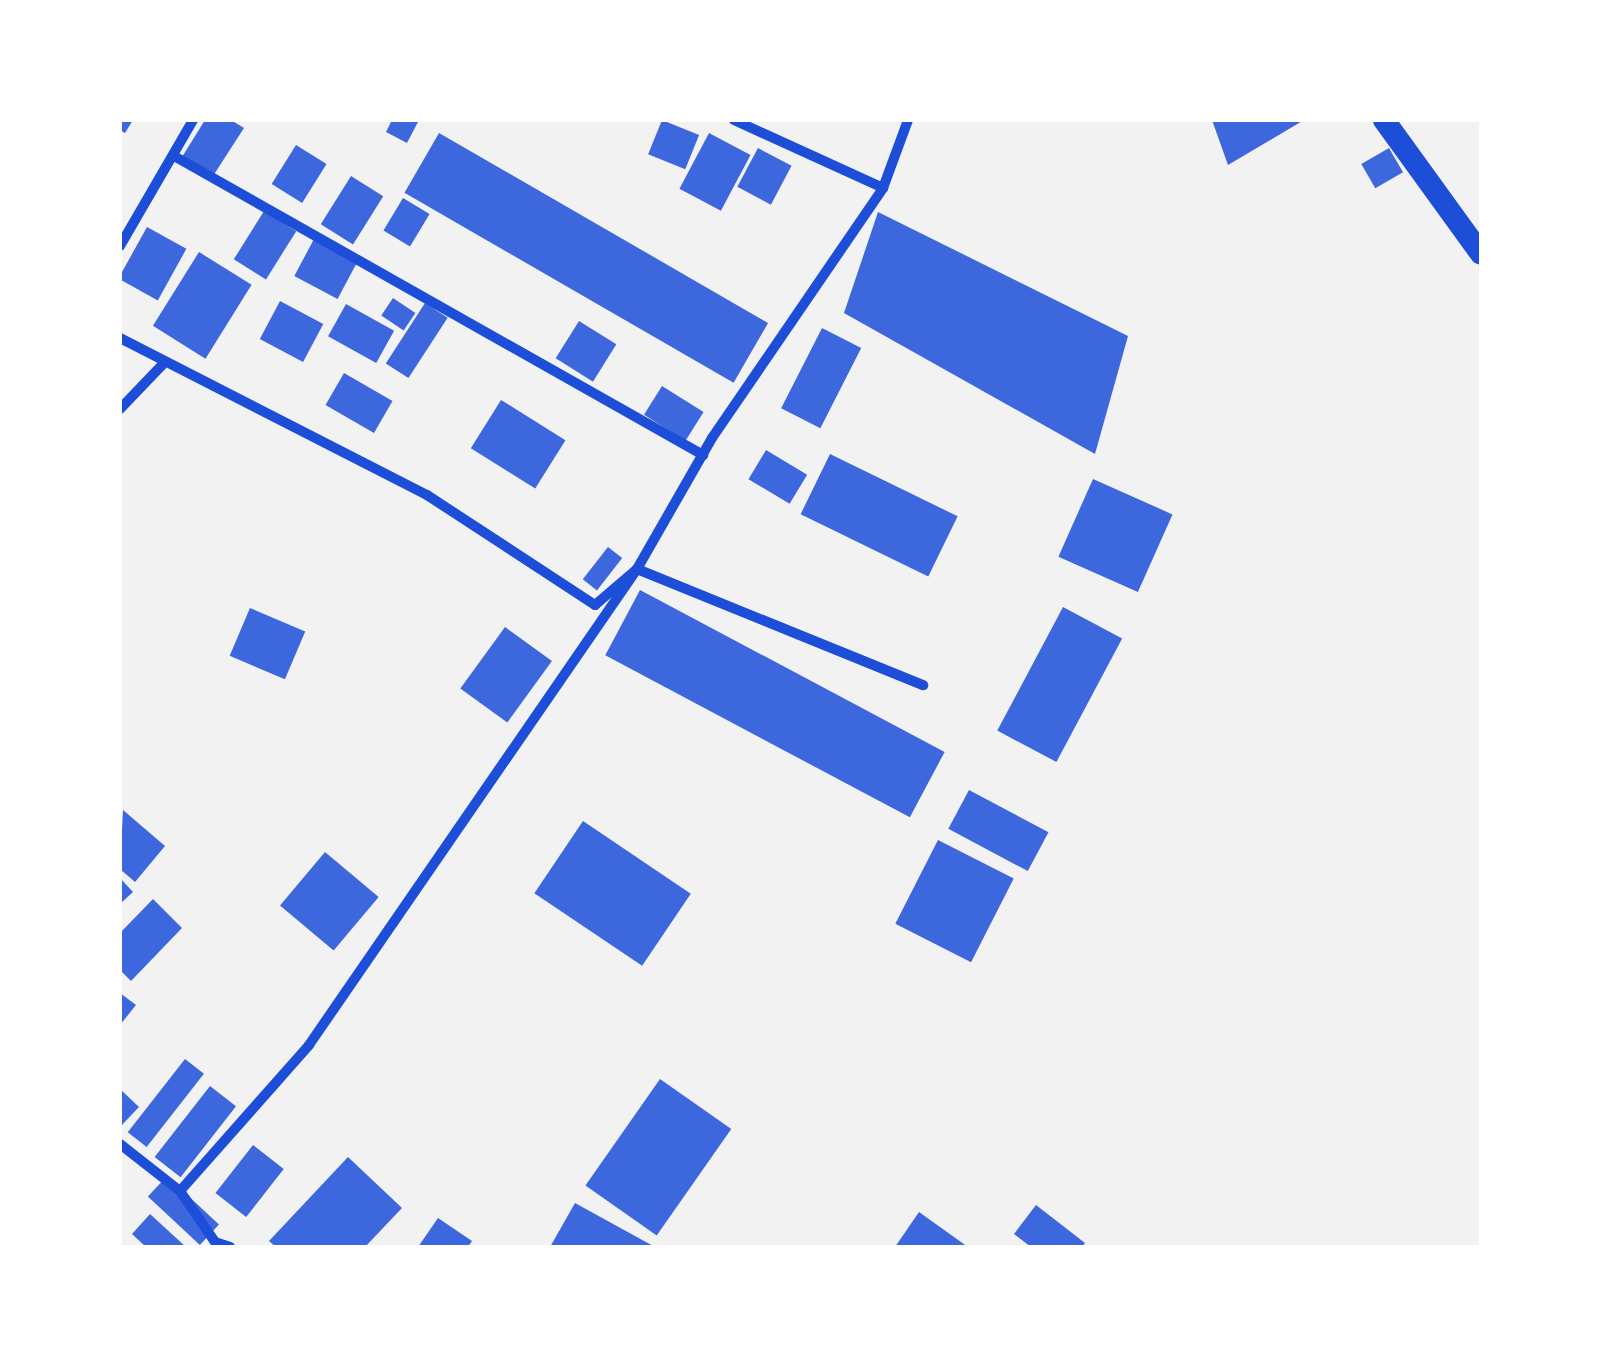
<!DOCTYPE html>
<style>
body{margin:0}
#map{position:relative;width:1601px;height:1367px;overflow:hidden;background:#f2f2f2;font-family:"Golos Text",sans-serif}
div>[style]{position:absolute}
.building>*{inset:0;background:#3d67dc;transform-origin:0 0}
.minor>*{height:10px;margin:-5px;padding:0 5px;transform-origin:5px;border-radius:5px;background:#1d4ed8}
.primary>*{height:22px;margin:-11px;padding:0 11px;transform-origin:11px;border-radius:11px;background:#1d4ed8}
span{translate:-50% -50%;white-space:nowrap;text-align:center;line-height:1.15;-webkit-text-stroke:8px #fff;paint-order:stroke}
.frame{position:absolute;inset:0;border:122px solid #fff;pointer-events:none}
</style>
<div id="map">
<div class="building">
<div style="clip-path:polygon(120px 120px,133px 120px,125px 133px,120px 130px)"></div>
<div style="clip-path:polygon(205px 120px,231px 120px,244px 128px,213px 176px,182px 157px)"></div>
<div style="clip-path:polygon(392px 120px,419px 120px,407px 143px,386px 132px)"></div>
<div style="left:662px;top:120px;width:40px;height:37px;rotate:22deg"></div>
<div style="clip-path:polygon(1212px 120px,1304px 120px,1228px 165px)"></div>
<div style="left:439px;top:133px;width:380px;height:69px;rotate:30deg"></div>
<div style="left:709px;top:133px;width:47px;height:63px;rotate:28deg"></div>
<div style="left:296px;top:145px;width:36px;height:46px;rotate:32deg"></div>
<div style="left:758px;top:148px;width:38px;height:44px;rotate:28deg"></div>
<div style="left:1389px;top:148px;width:28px;height:32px;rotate:60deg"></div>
<div style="left:351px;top:176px;width:38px;height:57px;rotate:32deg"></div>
<div style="left:403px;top:198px;width:31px;height:38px;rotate:31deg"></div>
<div style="left:264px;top:211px;width:38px;height:57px;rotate:32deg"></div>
<div style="clip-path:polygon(878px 212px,1128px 336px,1095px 454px,844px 313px)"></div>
<div style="left:147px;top:227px;width:45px;height:59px;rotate:29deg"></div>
<div style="left:314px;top:239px;width:49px;height:42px;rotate:28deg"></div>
<div style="left:199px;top:252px;width:62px;height:87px;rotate:32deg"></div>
<div style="left:393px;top:298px;width:27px;height:21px;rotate:34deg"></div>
<div style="left:280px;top:301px;width:49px;height:43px;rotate:28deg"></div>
<div style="left:425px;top:303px;width:27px;height:72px;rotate:33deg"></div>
<div style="left:346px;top:304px;width:55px;height:37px;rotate:29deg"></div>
<div style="left:579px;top:321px;width:44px;height:44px;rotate:32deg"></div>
<div style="left:822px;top:328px;width:44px;height:90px;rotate:27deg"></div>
<div style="left:344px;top:373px;width:56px;height:37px;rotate:30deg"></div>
<div style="left:662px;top:386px;width:49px;height:34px;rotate:32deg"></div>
<div style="left:501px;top:400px;width:76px;height:57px;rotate:32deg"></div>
<div style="left:766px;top:450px;width:48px;height:34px;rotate:31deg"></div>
<div style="left:830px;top:454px;width:142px;height:67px;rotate:26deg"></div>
<div style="left:1093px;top:479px;width:87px;height:85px;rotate:24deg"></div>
<div style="left:608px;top:547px;width:18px;height:41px;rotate:38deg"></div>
<div style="left:640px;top:590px;width:345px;height:74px;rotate:28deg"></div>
<div style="left:1063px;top:607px;width:67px;height:140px;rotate:28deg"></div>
<div style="left:250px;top:608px;width:60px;height:52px;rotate:23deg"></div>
<div style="left:505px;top:627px;width:58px;height:76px;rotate:36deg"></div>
<div style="left:969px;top:790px;width:90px;height:44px;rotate:28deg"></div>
<div style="clip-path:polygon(123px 810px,165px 846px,135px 882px,120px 869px)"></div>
<div style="left:583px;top:821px;width:130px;height:87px;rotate:34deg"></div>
<div style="left:938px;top:840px;width:85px;height:94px;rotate:27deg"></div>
<div style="left:325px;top:852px;width:70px;height:70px;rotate:40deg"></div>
<div style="clip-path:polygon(120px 878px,133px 892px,120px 904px)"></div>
<div style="clip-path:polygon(153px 899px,182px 928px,131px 981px,120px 970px,120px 933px)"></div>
<div style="clip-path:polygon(120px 993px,136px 1005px,120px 1025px)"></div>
<div style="left:185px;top:1059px;width:24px;height:93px;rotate:38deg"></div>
<div style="left:660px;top:1079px;width:87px;height:130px;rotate:35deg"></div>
<div style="left:210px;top:1086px;width:33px;height:90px;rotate:38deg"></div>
<div style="clip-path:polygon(120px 1089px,139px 1107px,120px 1127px)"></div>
<div style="left:253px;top:1145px;width:39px;height:61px;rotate:38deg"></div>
<div style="clip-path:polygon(348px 1157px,402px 1208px,365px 1247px,276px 1247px,269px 1241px)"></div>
<div style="left:167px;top:1176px;width:71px;height:28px;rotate:43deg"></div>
<div style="clip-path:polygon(575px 1203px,655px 1247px,550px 1247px)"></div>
<div style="clip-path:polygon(1036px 1205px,1085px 1243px,1082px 1247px,1031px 1247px,1014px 1234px)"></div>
<div style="clip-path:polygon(919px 1212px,968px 1247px,895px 1247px)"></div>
<div style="clip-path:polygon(150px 1214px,186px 1247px,146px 1247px,132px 1234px)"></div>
<div style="clip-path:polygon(438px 1218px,472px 1241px,468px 1247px,418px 1247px)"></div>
</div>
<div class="minor">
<div style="left:734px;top:120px;width:164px;rotate:24.5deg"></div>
<div style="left:174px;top:156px;width:608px;rotate:29.48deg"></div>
<div style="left:120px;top:246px;width:146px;rotate:-59.9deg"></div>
<div style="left:120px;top:338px;width:345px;rotate:27.1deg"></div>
<div style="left:427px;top:495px;width:201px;rotate:33.2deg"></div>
<div style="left:595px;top:605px;width:55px;rotate:-40.6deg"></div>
<div style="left:637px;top:569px;width:309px;rotate:22.1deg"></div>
<div style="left:120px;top:409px;width:62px;rotate:-46.3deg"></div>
<div style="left:120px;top:1144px;width:76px;rotate:38.1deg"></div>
<div style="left:180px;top:1191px;width:195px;rotate:-48.5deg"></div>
<div style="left:309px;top:1045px;width:578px;rotate:-55.43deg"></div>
<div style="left:637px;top:569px;width:151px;rotate:-60.2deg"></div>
<div style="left:712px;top:438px;width:303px;rotate:-55.6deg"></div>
<div style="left:883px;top:188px;width:72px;rotate:-69.8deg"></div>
<div style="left:180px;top:1191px;width:62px;rotate:55.5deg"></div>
<div style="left:215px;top:1242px;width:16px;rotate:18deg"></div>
</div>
<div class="primary">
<div style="left:1384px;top:120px;width:165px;rotate:54.1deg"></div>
</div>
<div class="frame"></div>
</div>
